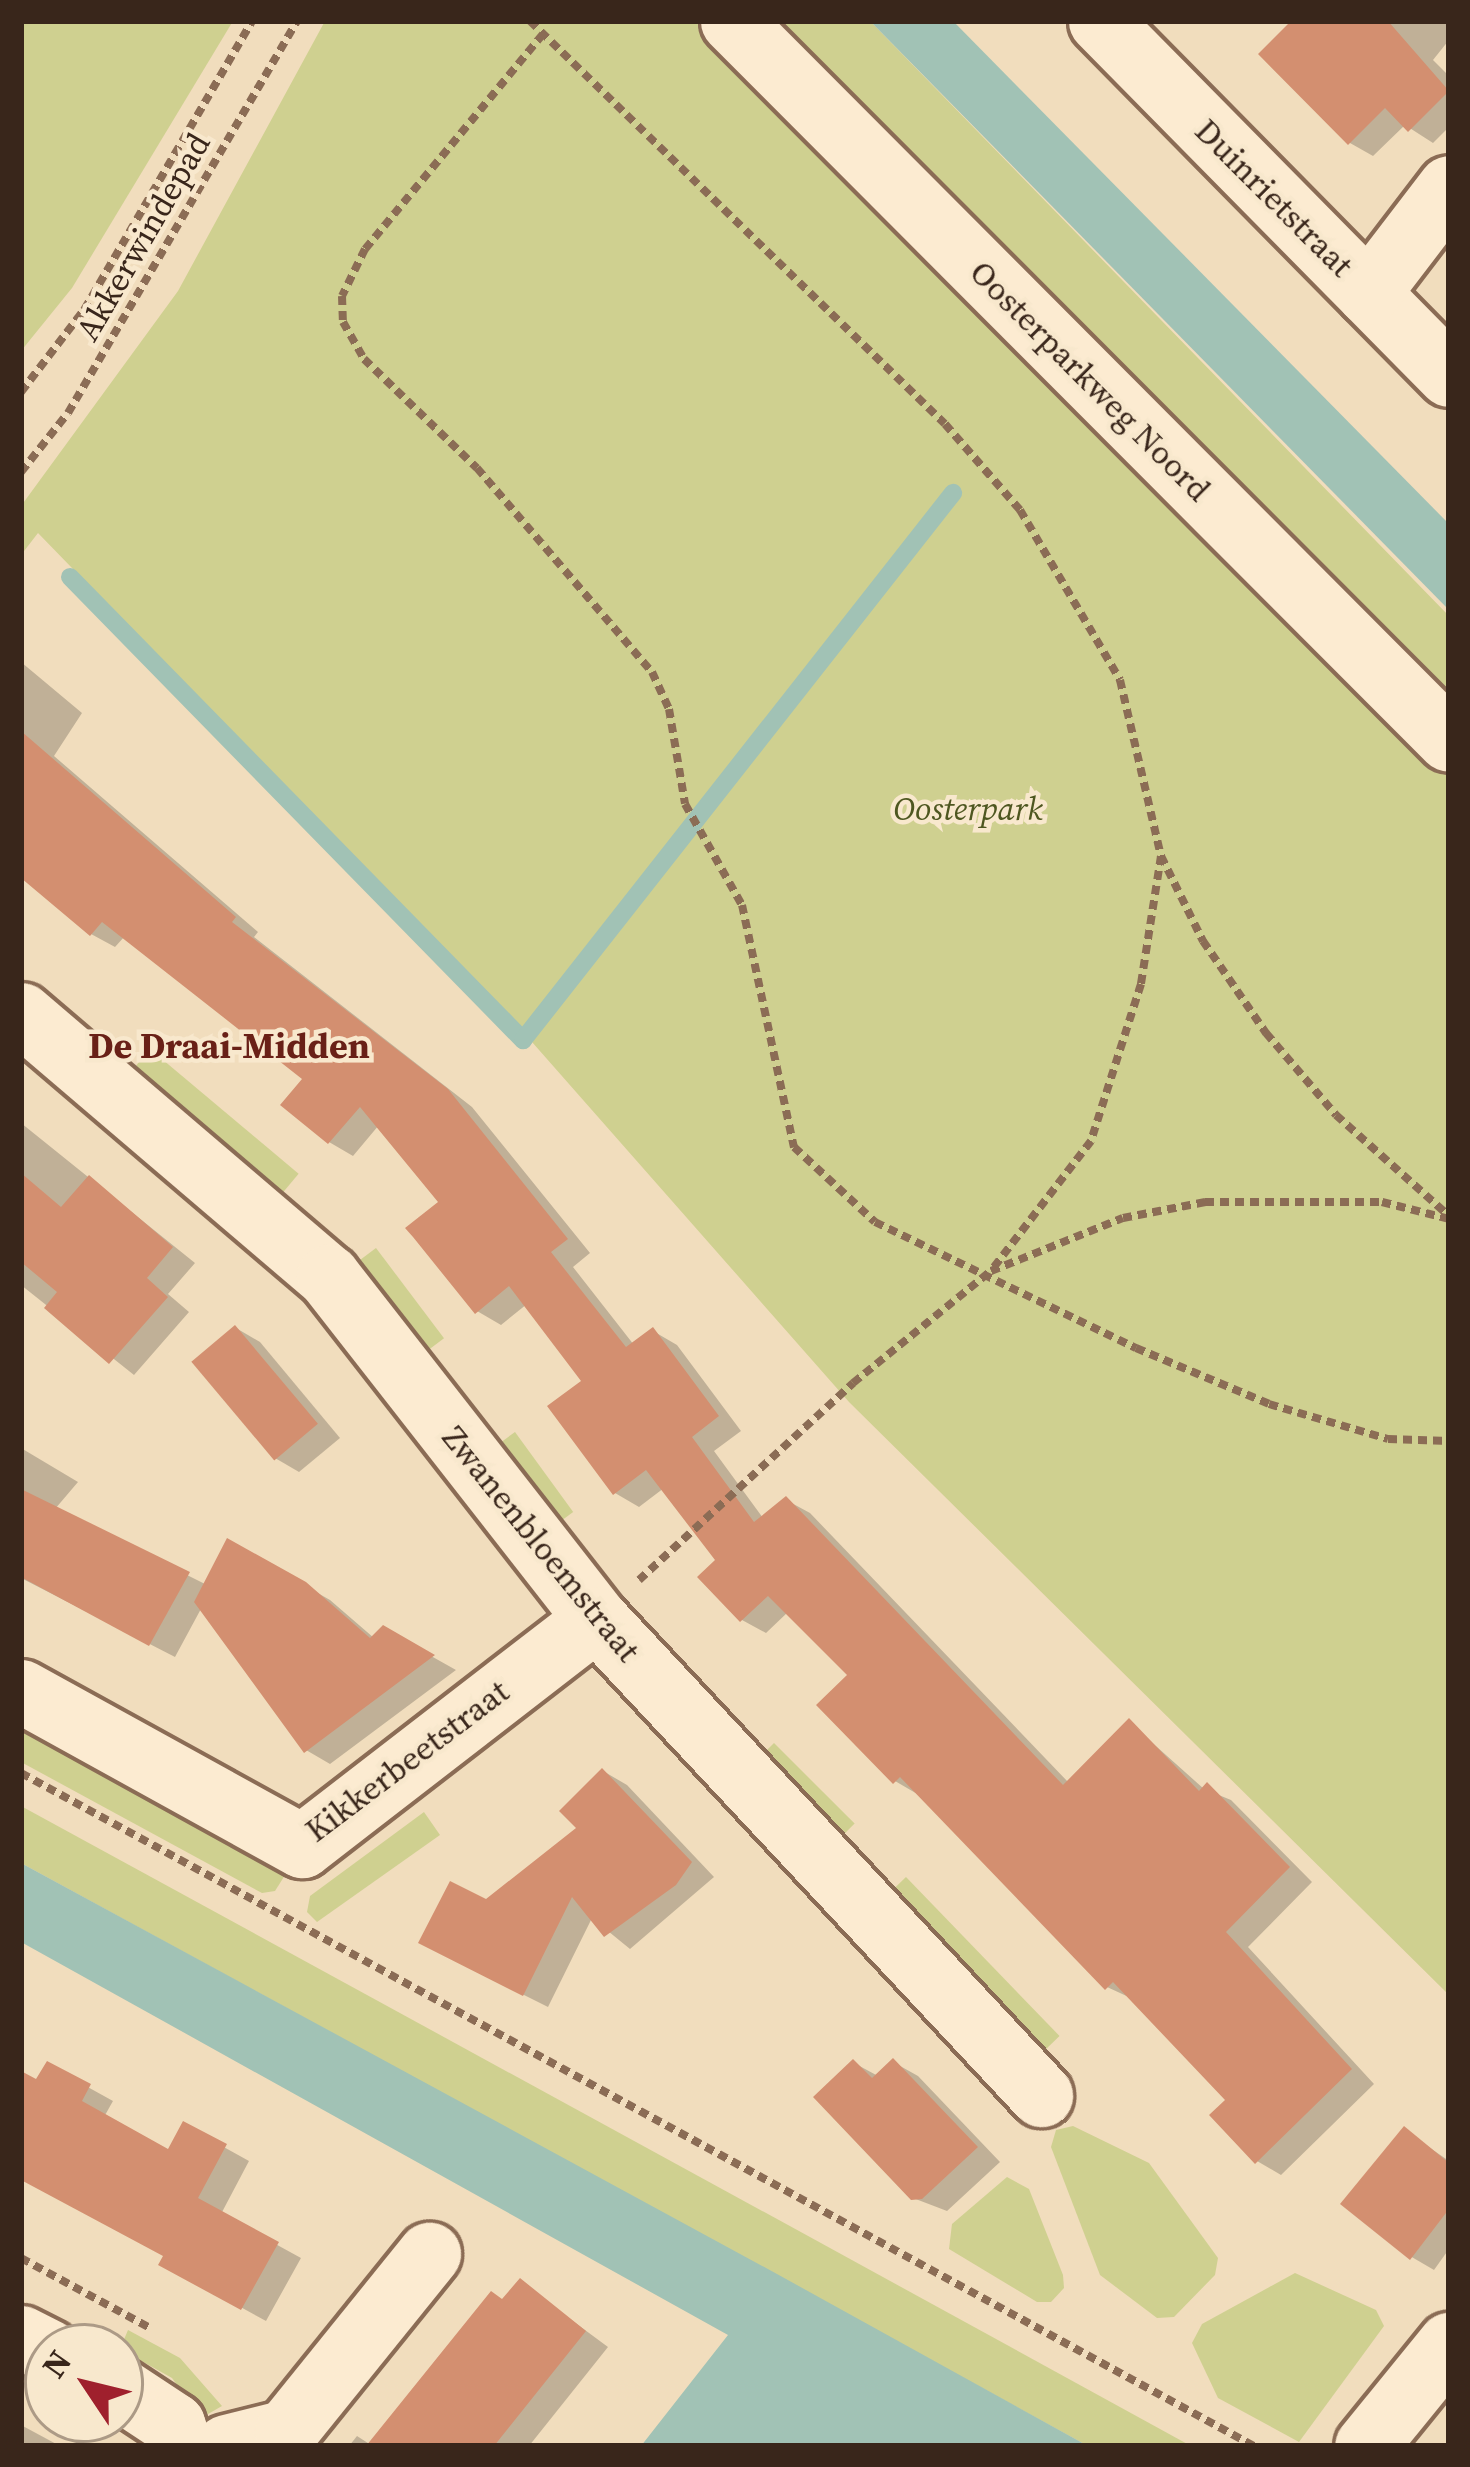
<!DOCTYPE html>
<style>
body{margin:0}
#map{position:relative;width:1470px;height:2467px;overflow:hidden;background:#f1ddbd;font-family:"Source Serif 4",serif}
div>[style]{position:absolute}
.green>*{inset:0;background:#cfd090;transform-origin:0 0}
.water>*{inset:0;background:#a1c2b5}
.shadow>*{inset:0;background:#0003}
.stream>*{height:18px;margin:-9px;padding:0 9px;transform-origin:9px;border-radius:9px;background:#a1c2b5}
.building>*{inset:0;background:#d38f70;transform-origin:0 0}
.path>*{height:8px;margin-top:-4px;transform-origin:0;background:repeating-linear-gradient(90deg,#8b6c55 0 9px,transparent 0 15px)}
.roads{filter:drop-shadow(3px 0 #8b6c55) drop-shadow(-3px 0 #8b6c55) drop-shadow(0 3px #8b6c55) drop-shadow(0 -3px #8b6c55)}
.minor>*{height:63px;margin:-31.5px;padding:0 31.5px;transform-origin:31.5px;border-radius:31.5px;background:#fcebd1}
span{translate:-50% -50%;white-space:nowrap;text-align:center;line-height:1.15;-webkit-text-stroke:9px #f8e8cd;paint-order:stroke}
.street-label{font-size:33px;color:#39261b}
.park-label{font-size:33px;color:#4e5720;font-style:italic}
.neighbourhood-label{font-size:36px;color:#692017;font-weight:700}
.frame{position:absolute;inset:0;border:24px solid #39261b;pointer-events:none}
.north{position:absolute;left:24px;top:2323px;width:120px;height:120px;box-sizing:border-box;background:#f8e8cd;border:3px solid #ac9a86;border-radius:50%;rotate:305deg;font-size:33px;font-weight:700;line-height:48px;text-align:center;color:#39261b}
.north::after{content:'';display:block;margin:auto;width:42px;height:54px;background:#9f202d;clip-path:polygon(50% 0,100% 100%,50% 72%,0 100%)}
</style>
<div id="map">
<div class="green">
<div style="clip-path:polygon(21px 21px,233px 21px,72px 288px,21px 351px)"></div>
<div style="clip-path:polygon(325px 21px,870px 21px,1449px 616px,1449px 1995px,849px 1402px,532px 1042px,38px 533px,21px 555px,21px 506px,178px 291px)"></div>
<div style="left:150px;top:1049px;width:194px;height:28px;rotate:40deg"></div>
<div style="left:376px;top:1248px;width:113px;height:30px;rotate:53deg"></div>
<div style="left:515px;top:1432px;width:99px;height:30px;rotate:54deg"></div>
<div style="clip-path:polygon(21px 1727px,287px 1872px,275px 1891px,262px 1893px,21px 1762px)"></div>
<div style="left:774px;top:1743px;width:114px;height:26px;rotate:45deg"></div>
<div style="clip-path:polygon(21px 1806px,799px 2231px,1191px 2446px,1088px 2446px,21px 1863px)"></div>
<div style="clip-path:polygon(424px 1812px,440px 1835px,317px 1922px,307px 1912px,310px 1896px)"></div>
<div style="left:906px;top:1877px;width:221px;height:28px;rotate:46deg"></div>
<div style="clip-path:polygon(1073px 2126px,1149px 2163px,1218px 2258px,1215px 2275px,1174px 2317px,1157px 2318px,1100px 2275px,1051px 2147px,1056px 2130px)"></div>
<div style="clip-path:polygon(1007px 2177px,1029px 2189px,1063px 2275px,1064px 2288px,1051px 2302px,1037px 2302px,949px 2249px,952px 2224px)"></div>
<div style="clip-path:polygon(1295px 2273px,1376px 2310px,1384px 2326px,1299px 2442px,1218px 2398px,1192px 2343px,1202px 2324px)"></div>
<div style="clip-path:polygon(128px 2330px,180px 2358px,222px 2406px,201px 2418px,172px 2378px,120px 2349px)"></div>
</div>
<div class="water">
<div style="clip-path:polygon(870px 21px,953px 21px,1449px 524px,1449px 610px)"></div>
<div style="clip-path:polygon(21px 1863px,777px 2274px,1088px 2446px,641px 2446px,728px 2335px,21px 1942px)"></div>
</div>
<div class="shadow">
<div style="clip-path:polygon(1289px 21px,1449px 21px,1449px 40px,1433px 60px,1449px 76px,1449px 127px,1433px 143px,1405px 125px,1373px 156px,1350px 143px)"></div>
<div style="clip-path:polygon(21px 662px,82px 713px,54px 756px,258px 932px,254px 937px,472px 1107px,590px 1253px,573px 1267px,634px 1345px,653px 1331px,677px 1345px,741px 1431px,714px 1451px,763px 1518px,786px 1500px,810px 1513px,1069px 1783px,1129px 1722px,1204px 1789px,1231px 1800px,1312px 1882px,1248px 1947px,1374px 2084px,1281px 2175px,1257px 2161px,1229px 2100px,1133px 1999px,1107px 1987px,919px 1795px,895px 1781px,851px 1675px,788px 1612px,766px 1633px,742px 1620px,718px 1561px,664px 1488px,639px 1507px,615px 1493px,585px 1382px,527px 1304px,501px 1325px,477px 1311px,442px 1202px,379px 1125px,353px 1156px,329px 1142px,306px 1078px,125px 936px,115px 947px,91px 934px,21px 874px)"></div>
<div style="clip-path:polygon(21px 1123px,195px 1263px,168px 1294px,189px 1312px,134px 1375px,21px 1285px)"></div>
<div style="clip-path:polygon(236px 1328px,260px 1342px,340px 1438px,299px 1472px,275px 1458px)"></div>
<div style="clip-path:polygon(21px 1448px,78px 1482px,55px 1509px,207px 1585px,228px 1542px,330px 1600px,374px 1638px,383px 1629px,456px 1670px,330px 1764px,306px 1750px,202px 1607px,175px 1657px,21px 1578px)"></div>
<div style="clip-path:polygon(603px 1771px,627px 1785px,714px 1877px,630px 1949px,592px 1918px,548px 2007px,446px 1956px,486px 1903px,581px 1829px)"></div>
<div style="clip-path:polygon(893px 2062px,918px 2076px,1000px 2162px,947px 2211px,913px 2198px,854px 2063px,878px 2076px)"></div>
<div style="clip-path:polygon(48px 2065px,113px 2101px,104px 2117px,169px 2153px,184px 2125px,249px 2161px,221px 2214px,301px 2258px,266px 2321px,162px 2264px,166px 2255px,21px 2177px,21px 2073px,38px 2082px)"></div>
<div style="clip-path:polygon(1404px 2130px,1449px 2161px,1449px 2249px,1434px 2270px,1410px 2256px)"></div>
<div style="clip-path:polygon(520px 2282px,608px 2347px,529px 2446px,349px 2446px,357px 2436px,371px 2445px)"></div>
<div style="clip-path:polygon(21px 2425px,60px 2446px,21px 2446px)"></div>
</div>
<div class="stream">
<div style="left:70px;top:577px;width:648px;rotate:45.63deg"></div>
<div style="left:523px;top:1040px;width:696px;rotate:-51.83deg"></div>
</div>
<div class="building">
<div style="clip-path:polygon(1291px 21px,1388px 21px,1449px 91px,1408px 132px,1385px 108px,1348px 145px,1258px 54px)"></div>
<div style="clip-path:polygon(21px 731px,236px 917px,232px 922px,448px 1089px,568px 1239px,551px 1252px,626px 1347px,653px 1327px,719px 1416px,692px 1437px,754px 1522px,786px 1496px,1063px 1785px,1129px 1718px,1199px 1791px,1207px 1782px,1290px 1867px,1226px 1932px,1352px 2069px,1255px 2164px,1209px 2115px,1225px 2100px,1113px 1982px,1105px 1990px,900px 1777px,893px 1784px,816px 1705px,847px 1675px,768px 1596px,740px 1622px,697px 1577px,715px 1560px,646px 1470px,613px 1495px,547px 1406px,581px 1381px,509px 1286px,475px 1314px,413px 1237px,405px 1228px,438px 1202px,360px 1107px,328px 1144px,280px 1105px,302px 1079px,102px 922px,90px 936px,21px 878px)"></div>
<div style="clip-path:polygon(21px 1173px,61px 1207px,89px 1175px,173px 1247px,147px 1278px,168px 1297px,109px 1364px,44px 1308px,57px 1292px,21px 1262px)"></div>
<div style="left:235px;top:1325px;width:129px;height:57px;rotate:50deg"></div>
<div style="clip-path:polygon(21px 1489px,190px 1572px,149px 1646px,21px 1577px)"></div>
<div style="clip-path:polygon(227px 1538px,306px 1582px,370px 1638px,383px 1625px,435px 1655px,304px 1753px,194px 1602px)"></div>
<div style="clip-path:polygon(602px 1768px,692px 1862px,676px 1885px,604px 1937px,572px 1897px,523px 1996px,418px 1943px,450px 1881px,486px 1899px,576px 1828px,559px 1811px)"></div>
<div style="clip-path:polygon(893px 2058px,978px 2147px,922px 2199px,911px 2200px,813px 2097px,853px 2059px,872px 2078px)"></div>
<div style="clip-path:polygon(47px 2061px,91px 2084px,82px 2101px,168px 2149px,183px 2121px,227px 2144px,198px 2198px,279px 2242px,241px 2310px,158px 2265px,163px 2256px,21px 2180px,21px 2071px,36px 2079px)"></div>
<div style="clip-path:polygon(1404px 2126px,1449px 2163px,1449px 2209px,1410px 2260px,1340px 2204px)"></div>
<div style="clip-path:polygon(520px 2278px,586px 2331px,494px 2446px,366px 2446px,491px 2291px,502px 2299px)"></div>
</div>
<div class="path">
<div style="left:530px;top:21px;width:578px;rotate:44.16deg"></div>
<div style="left:945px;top:424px;width:114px;rotate:48.9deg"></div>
<div style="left:1020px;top:510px;width:197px;rotate:59.5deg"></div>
<div style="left:1120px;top:680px;width:181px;rotate:76.9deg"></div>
<div style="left:1161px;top:856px;width:130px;rotate:98.9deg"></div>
<div style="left:1141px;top:984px;width:165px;rotate:107.7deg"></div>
<div style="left:1091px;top:1141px;width:164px;rotate:127.6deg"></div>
<div style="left:543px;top:34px;width:279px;rotate:129.6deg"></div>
<div style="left:365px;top:249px;width:52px;rotate:116.1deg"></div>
<div style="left:342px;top:296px;width:26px;rotate:88deg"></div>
<div style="left:343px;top:322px;width:43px;rotate:60.4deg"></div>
<div style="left:364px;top:359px;width:157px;rotate:44deg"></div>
<div style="left:477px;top:468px;width:269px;rotate:49.4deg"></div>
<div style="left:652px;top:672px;width:41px;rotate:65.3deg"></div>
<div style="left:669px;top:709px;width:96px;rotate:80.4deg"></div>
<div style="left:685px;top:804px;width:116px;rotate:60.6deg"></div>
<div style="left:742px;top:905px;width:248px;rotate:77.9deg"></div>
<div style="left:794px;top:1147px;width:110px;rotate:42.8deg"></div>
<div style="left:875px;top:1222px;width:290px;rotate:25.8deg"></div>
<div style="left:1136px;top:1348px;width:144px;rotate:22.8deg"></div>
<div style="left:1269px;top:1404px;width:124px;rotate:16.4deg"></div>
<div style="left:1388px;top:1439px;width:61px;rotate:1.9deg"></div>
<div style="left:21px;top:392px;width:103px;rotate:-52.5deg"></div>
<div style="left:84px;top:310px;width:334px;rotate:-59.8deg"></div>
<div style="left:21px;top:472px;width:75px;rotate:-51.5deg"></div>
<div style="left:68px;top:413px;width:454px;rotate:-59.7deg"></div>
<div style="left:1161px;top:856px;width:95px;rotate:63.7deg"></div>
<div style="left:1203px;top:941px;width:112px;rotate:55.6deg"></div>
<div style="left:1266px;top:1033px;width:108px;rotate:49.5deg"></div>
<div style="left:1336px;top:1115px;width:152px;rotate:41.8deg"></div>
<div style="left:639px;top:1580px;width:291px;rotate:-42.6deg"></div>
<div style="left:853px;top:1383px;width:178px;rotate:-39.1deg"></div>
<div style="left:991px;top:1271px;width:142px;rotate:-21.9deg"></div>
<div style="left:1123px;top:1218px;width:84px;rotate:-11deg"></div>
<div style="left:1205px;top:1202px;width:177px"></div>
<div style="left:1382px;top:1202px;width:69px;rotate:14.2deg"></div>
<div style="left:21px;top:1773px;width:1405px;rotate:28.63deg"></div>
<div style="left:21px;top:2258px;width:149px;rotate:28.5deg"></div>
</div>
<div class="roads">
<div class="minor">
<div style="left:732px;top:21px;width:1015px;rotate:45.08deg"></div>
<div style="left:1100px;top:21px;width:497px;rotate:45.4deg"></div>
<div style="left:1368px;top:293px;width:133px;rotate:-52.6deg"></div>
<div style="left:21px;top:1014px;width:404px;rotate:40.5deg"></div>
<div style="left:328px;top:1276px;width:435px;rotate:52deg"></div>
<div style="left:596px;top:1619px;width:652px;rotate:46.93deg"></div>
<div style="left:21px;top:1691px;width:321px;rotate:28.9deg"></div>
<div style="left:302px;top:1846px;width:371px;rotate:-37.7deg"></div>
<div style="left:21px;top:2337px;width:30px;rotate:27deg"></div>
<div style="left:120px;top:2389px;width:64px;rotate:33.4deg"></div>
<div style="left:173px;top:2424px;width:23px;rotate:70deg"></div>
<div style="left:226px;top:2446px;width:62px;rotate:-14deg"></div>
<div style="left:286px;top:2431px;width:228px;rotate:-51.1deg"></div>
<div style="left:1366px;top:2446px;width:132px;rotate:-50.9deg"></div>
</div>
</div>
<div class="street-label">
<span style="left:1274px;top:198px;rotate:45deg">Duinrietstraat</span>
<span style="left:143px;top:237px;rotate:-60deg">Akkerwindepad</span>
<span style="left:1090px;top:381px;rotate:45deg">Oosterparkweg Noord</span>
<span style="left:541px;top:1544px;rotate:51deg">Zwanenbloemstraat</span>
<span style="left:407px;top:1761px;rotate:-37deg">Kikkerbeetstraat</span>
</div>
<div class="park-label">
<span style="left:968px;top:809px">Oosterpark</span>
</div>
<div class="neighbourhood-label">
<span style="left:229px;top:1046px">De Draai-Midden</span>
</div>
<div class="frame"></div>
<div class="north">N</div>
</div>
